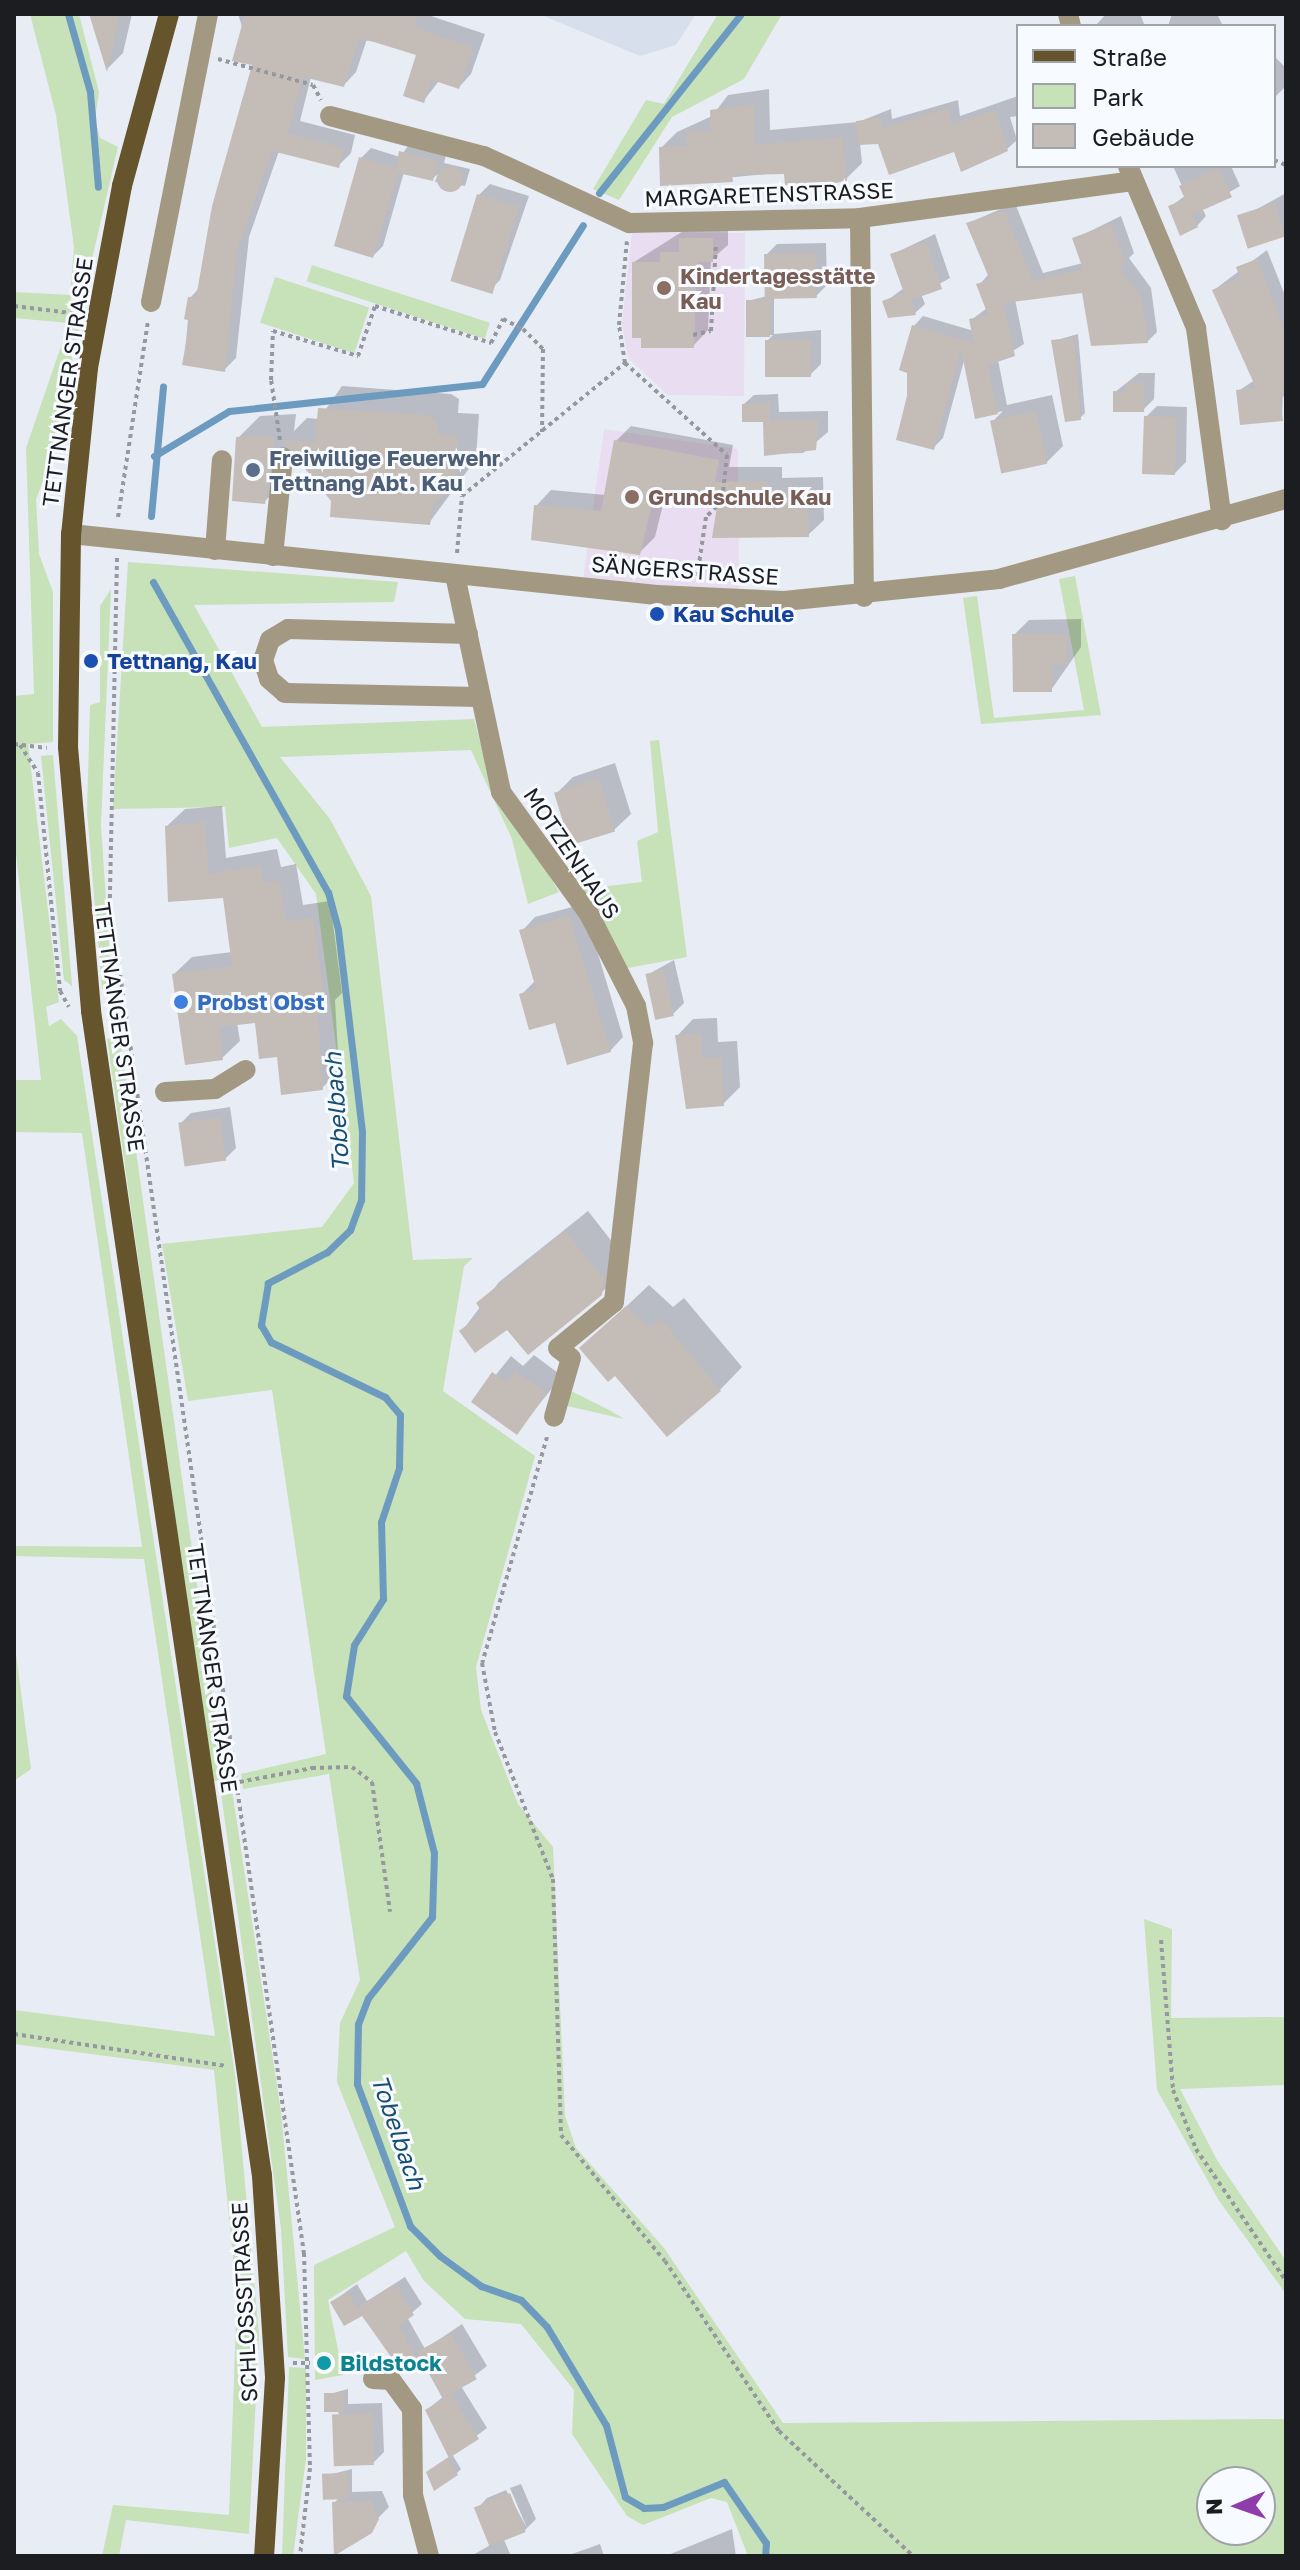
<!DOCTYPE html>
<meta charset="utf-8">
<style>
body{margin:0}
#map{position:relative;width:1300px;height:2570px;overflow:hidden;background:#e8ecf5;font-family:"Golos Text",sans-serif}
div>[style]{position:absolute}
.built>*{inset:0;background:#d7deec}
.education>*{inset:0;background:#e9ddf1}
.green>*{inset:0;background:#c7e1b9;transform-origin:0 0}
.shadow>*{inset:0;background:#0003}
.stream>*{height:7px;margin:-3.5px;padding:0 3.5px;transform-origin:3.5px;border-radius:3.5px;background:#6d9bc0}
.building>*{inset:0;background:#c4bcb6;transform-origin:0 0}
.round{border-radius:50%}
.path>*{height:4px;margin-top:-2px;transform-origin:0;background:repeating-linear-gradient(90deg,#95989e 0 4px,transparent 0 8px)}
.minor>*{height:20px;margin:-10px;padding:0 10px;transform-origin:10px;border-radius:10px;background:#a39983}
.major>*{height:20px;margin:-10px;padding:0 10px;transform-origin:10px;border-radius:10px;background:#66552c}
.dots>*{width:22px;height:22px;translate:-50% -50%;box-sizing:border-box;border:4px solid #f7faff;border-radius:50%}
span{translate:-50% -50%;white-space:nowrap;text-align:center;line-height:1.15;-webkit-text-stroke:6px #f7faff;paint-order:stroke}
.street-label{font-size:22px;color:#1c1d20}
.education-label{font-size:22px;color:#785e54;font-weight:700}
.left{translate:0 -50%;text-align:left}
.service-label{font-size:22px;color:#4e5e75;font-weight:700}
.transit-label{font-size:22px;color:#164399;font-weight:700}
.shop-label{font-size:22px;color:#366cbe;font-weight:700}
.culture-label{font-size:22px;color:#0d838f;font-weight:700}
.water-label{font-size:24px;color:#174e73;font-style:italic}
.frame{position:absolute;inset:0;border:16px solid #1c1d20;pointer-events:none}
.legend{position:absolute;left:1016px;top:24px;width:260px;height:144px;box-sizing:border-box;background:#f7faff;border:2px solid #9fa2a6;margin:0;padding:10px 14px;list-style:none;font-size:24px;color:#1c1d20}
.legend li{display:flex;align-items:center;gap:16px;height:40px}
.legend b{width:40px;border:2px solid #9fa2a6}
.north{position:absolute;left:1196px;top:2466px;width:80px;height:80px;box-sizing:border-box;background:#f7faff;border:2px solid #9fa2a6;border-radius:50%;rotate:268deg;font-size:22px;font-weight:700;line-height:32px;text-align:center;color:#1c1d20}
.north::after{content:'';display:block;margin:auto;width:28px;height:36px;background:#8f3dab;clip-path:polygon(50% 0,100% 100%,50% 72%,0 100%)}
</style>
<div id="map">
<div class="built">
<div style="clip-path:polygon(539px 14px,696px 14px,676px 45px,640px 56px)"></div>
</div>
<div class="education">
<div style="clip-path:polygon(632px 232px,745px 233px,744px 396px,668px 395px,628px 358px,622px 323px)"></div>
<div style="clip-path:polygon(604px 429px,738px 449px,739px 593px,583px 580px)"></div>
</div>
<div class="green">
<div style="clip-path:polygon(30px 14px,79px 14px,99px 92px,95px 119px,100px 138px,118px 147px,83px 298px,71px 296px,69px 322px,80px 323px,50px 464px,36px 499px,39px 554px,53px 592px,53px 742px,28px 744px,59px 1002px,46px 1007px,49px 1026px,61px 1019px,77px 1036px,235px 2075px,259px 2335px,249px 2534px,126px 2520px,119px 2556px,102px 2556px,113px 2505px,229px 2515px,237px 2296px,214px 2070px,14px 2044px,14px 2010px,215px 2036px,144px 1559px,14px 1556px,14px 1546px,142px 1547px,82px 1133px,14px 1132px,14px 1080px,41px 1080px,14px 835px,14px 696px,34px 694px,26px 448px,69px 323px,14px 318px,14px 292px,70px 295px,74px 247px,56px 115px)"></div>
<div style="clip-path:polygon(718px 14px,782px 14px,744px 79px,672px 117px,619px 200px,593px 189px,646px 100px,664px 104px)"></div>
<div style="left:312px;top:265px;width:187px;height:17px;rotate:18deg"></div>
<div style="left:275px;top:277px;width:99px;height:48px;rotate:18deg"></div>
<div style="clip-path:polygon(evenodd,128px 562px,398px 582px,394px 602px,194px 605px,262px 727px,474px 719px,487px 767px,559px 892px,528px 904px,512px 839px,471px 750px,280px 757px,330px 819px,371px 896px,413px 1260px,473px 1258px,464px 1266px,443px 1391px,535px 1456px,476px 1667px,481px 1710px,518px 1804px,553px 1847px,565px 2116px,576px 2148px,664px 2248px,783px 2423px,1286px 2419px,1286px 2556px,748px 2556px,727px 2502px,711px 2498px,643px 2525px,627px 2516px,572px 2434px,574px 2390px,521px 2324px,465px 2319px,424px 2281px,406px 2251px,328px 2300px,343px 2375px,315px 2380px,314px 2265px,395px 2227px,337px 2082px,340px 2023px,360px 1980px,329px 1774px,243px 1789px,241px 1774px,326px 1754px,272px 1390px,188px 1401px,162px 1244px,322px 1227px,354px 1183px,316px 894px,277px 838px,229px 848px,225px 807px,113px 809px,128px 562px,1212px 2482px,1260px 2482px,1260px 2530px,1212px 2530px,1212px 2482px)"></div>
<div style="clip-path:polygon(1075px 576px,1101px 715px,981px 724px,963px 598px,977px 596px,994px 718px,1084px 710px,1059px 579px)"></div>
<div style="clip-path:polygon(111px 589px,101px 825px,112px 990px,102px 989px,87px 812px,90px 705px,100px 702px,100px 606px)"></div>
<div style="clip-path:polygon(659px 740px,687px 957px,617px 970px,574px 890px,642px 882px,637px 841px,658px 832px,650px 741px)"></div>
<div style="clip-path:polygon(53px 755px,72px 986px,64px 980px,41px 756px)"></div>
<div style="left:120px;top:1037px;width:750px;height:13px;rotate:82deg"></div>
<div style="clip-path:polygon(567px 1389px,609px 1410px,624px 1419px,563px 1405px)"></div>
<div style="clip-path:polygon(14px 1638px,31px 1769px,14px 1781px)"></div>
<div style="clip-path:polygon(232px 1790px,281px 2112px,305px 2359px,288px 2357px,281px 2229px,221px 1793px)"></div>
<div style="clip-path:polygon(1144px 1919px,1172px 1929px,1171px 2018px,1286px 2017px,1286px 2085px,1180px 2089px,1217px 2160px,1286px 2261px,1286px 2294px,1218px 2199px,1157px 2090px)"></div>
<div style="clip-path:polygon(289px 2367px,306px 2368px,306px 2459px,293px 2556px,282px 2556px)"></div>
</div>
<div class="shadow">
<div style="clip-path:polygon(91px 14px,132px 14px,123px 53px,108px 68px)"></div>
<div style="clip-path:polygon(238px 14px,425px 14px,485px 34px,471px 74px,459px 87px,439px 81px,424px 100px,419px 54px,367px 39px,356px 72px,344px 85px,311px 77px,300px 121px,355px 135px,351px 153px,338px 166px,279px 151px,249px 237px,236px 358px,224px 370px,184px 363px,190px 298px,200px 287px,254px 64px)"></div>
<div style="clip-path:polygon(1140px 14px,1145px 26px,1095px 26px,1106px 14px)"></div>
<div style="clip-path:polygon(1172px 14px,1217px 14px,1223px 26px,1168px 26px)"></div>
<div style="clip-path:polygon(1274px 56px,1286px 68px,1286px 86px,1274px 98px)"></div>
<div style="clip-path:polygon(769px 89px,770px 130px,858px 122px,891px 109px,892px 119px,958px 100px,960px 116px,1018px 96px,1018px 116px,1010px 117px,1017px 140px,1007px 149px,860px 143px,862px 163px,846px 179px,802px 181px,786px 172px,662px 184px,661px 148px,677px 132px,712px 116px,728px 95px)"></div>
<div style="clip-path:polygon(411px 142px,447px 151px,444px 163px,470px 169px,465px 186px,435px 182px,438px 174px,432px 179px,404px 172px,383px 246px,373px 256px,361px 158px,371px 148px,400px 157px)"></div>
<div style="clip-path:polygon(1173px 166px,1231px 166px,1240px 186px,1202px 208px,1206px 216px,1197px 226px,1170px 207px,1186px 195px)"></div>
<div style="clip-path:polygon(490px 184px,529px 196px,500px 280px,489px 291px,479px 195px)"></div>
<div style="clip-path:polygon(1286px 193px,1286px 234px,1252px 247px,1241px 218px)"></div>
<div style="clip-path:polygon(1015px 203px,1043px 273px,1083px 263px,1074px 239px,1121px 216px,1134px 253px,1129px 258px,1151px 288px,1157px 332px,1147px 342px,1084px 291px,1015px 299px,1024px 344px,998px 360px,1007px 405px,1052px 395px,1063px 446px,1046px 463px,993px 421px,1003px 411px,977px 417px,965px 357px,943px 438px,933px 448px,909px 397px,914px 326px,923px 316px,974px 331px,971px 320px,987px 308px,979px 285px,988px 275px,968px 223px)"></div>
<div style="clip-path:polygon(696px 223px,728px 223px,728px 245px,711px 260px,708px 330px,693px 346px,634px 262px)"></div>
<div style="clip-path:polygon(935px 234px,950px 278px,921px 294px,925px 304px,915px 313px,885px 302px,904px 288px,893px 254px)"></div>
<div style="clip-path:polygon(826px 243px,827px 285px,816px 296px,774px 297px,774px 334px,821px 330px,821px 364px,810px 375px,767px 341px,773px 335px,748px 335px,748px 301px,767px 296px,766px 255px,777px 244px)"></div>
<div style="clip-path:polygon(1267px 250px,1286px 298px,1282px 419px,1238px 391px,1255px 380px,1214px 290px)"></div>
<div style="clip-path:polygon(1078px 334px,1085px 413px,1080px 418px,1053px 341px)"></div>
<div style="clip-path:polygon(1139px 373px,1155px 373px,1154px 399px,1143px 410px,1115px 392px)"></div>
<div style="clip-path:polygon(342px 386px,451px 394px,459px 399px,458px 413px,479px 414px,476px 459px,429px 523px,333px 500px,292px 448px,287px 479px,264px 502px,238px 438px,260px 416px,296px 414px,294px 431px,307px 418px,319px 419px)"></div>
<div style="clip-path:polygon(778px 394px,779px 412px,828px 411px,828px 432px,803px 453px,766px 454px,765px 420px,744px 404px,754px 395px)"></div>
<div style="clip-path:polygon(1157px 406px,1187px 407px,1186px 462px,1175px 473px,1146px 417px)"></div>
<div style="clip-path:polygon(631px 426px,733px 445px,729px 467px,782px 467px,782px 478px,823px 477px,824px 520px,808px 535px,720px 498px,667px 488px,655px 537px,639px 553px,536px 506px,551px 490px,606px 495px,616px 441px)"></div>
<div style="clip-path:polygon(1081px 619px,1081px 647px,1051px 690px,1014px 635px,1029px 620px)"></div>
<div style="clip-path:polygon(615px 763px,631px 814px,614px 830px,557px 793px,573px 777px)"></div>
<div style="clip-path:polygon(222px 806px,226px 858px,277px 849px,281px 867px,296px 864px,303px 905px,330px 901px,342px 993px,335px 1000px,339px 1071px,322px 1088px,279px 1055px,257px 1021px,237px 1023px,240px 1041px,222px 1058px,174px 974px,192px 957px,232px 952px,224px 896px,167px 826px,185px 809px)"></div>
<div style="clip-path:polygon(583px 904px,623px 1037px,610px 1051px,521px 995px,536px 980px,522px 931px,535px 917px)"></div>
<div style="clip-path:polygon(674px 960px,684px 1003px,673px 1014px,647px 975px)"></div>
<div style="clip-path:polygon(717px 1018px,718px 1042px,737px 1041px,740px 1087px,723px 1104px,677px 1036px,693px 1019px)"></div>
<div style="clip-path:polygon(230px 1107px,236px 1148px,225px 1159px,180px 1124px,191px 1113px)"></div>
<div style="clip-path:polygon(588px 1211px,624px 1257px,622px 1272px,600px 1294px,508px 1327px,462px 1331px,499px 1282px)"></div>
<div style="clip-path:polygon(649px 1285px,673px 1307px,684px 1298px,742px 1367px,720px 1390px,615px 1373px,582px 1348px)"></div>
<div style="clip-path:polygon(534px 1355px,562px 1376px,517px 1432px,474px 1402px,511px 1356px,523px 1366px)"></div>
<div style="clip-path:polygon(405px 2277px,422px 2304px,407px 2317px,425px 2349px,462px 2324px,487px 2366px,461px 2386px,487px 2428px,452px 2454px,461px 2469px,456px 2474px,428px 2472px,450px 2456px,427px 2410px,444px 2396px,421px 2355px,402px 2368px,363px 2314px,332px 2302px,357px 2284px,367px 2301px)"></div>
<div style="clip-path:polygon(348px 2389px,348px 2404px,382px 2403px,384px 2452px,373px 2463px,326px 2395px)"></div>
<div style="clip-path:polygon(352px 2469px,352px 2492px,382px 2491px,389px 2507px,378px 2518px,334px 2503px,340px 2497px,324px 2476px)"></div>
<div style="clip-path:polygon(521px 2484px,536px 2519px,525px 2530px,504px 2540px,511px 2556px,471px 2556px,492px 2544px,477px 2509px,487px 2498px,506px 2490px,527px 2528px,510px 2488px)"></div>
<div style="clip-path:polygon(732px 2529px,736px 2556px,667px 2556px,668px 2555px)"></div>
<div style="clip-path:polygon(600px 2544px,604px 2556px,570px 2556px,572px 2554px)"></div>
</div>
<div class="stream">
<div style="left:68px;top:14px;width:81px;rotate:74.2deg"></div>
<div style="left:90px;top:92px;width:95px;rotate:85.2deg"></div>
<div style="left:599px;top:193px;width:228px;rotate:-51.6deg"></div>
<div style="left:154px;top:456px;width:87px;rotate:-31deg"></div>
<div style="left:229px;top:411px;width:254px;rotate:-6.1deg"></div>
<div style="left:482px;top:384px;width:188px;rotate:-57.6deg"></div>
<div style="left:151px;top:516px;width:130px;rotate:-84.7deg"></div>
<div style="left:153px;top:582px;width:356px;rotate:60.6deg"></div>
<div style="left:328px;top:892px;width:39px;rotate:75deg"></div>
<div style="left:338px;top:930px;width:203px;rotate:83.2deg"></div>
<div style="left:362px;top:1132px;width:68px;rotate:90.8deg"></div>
<div style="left:361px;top:1200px;width:32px;rotate:110deg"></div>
<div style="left:350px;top:1230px;width:32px;rotate:136deg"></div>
<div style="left:327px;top:1252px;width:67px;rotate:152.3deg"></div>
<div style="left:268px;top:1283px;width:43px;rotate:99.5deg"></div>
<div style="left:261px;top:1325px;width:20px;rotate:60deg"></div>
<div style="left:271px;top:1342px;width:127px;rotate:25.8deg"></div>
<div style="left:385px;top:1397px;width:23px;rotate:50deg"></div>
<div style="left:400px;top:1415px;width:53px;rotate:91.1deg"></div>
<div style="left:399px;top:1468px;width:57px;rotate:108.4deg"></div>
<div style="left:381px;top:1522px;width:77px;rotate:88.5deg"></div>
<div style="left:383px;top:1599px;width:54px;rotate:122.2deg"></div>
<div style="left:354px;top:1645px;width:52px;rotate:98.9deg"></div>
<div style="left:346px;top:1696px;width:112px;rotate:51.2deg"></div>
<div style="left:416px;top:1783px;width:72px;rotate:75.6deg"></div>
<div style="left:434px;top:1853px;width:64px;rotate:91.8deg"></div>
<div style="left:432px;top:1917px;width:103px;rotate:128.3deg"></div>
<div style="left:368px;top:1998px;width:28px;rotate:111deg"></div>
<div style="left:358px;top:2024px;width:60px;rotate:91deg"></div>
<div style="left:357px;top:2084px;width:152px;rotate:69.5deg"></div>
<div style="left:410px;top:2226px;width:42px;rotate:45deg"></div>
<div style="left:440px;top:2256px;width:51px;rotate:36.2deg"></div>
<div style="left:481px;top:2286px;width:42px;rotate:19.3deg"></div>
<div style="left:521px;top:2300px;width:37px;rotate:46deg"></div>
<div style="left:547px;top:2327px;width:114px;rotate:59deg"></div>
<div style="left:606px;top:2425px;width:74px;rotate:75.2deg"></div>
<div style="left:625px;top:2497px;width:22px;rotate:30deg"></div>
<div style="left:644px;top:2508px;width:19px;rotate:-3deg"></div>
<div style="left:663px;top:2507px;width:66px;rotate:-22.3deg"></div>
<div style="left:724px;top:2482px;width:74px;rotate:55.5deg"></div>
<div style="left:766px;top:2543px;width:13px;rotate:94deg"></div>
</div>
<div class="building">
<div style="clip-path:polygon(89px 14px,120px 14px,107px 72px)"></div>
<div style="clip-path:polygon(245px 14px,418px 14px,414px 27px,473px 47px,459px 89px,432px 80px,424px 103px,403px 96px,416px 55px,374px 42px,359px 39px,344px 87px,303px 77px,288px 133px,344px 148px,339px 168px,272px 151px,237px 251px,225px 372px,182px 365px,190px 321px,184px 319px,188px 297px,196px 298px,212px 206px,252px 65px,232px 61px)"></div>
<div style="clip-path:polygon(754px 104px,755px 145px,842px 137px,847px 181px,801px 189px,801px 183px,785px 185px,784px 174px,732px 175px,733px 182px,660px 186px,659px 147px,687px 146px,687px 131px,711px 131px,710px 110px)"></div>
<div style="clip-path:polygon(949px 108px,951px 124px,995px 110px,1008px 151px,961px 172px,954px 152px,889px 175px,878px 144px,858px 145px,856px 121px,881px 118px,883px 128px)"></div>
<div style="clip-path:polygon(399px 151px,438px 161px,433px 181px,398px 173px,373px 258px,334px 246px,359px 157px,396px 168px)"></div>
<div class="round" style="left:437px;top:166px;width:26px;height:26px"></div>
<div style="clip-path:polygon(1218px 168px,1232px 197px,1192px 215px,1198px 227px,1180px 236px,1168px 206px,1185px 199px,1179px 186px)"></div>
<div style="left:477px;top:194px;width:44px;height:91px;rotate:17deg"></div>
<div style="left:1275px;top:203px;width:35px;height:40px;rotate:72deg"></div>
<div style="clip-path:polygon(1005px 211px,1033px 281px,1083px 269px,1072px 238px,1111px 224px,1126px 264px,1119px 267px,1142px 299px,1148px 343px,1091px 346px,1082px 293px,1004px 303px,1015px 356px,988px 365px,998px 414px,975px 419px,961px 349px,934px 450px,896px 440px,907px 396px,907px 373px,899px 370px,912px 325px,974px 343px,969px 319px,988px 315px,976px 284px,990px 280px,966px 223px)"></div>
<div style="clip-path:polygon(679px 238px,713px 238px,713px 262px,697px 262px,694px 348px,641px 348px,641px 338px,632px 338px,632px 262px,660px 262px,660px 252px,679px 252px)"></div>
<div style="clip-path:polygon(926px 242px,942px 289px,911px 300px,916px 315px,888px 318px,882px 301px,904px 293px,890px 254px)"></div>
<div style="left:816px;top:253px;width:45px;height:52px;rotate:89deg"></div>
<div style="clip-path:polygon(1257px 259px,1286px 333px,1286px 396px,1280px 397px,1283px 421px,1240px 425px,1236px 390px,1256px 388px,1212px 290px,1240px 278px,1236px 267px)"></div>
<div style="left:746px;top:300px;width:24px;height:37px"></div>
<div style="clip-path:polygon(1074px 338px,1081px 420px,1065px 422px,1051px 340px)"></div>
<div style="left:765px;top:340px;width:46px;height:37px"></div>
<div style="clip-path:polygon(1126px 383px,1145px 383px,1144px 412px,1113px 412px,1113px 391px,1126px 392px)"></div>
<div style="clip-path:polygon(770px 403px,770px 421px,819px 420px,816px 450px,764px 456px,763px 422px,742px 422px,742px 404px)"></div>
<div style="clip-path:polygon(318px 408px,428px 415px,437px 421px,437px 434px,458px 436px,455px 484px,433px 505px,430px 525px,330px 517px,331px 501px,282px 440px,315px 442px)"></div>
<div style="left:1036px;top:411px;width:54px;height:47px;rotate:78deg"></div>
<div style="left:1144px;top:416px;width:33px;height:58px;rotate:2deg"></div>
<div style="clip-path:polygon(275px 436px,265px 504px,232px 501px,236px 437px)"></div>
<div style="clip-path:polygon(614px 440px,719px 460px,715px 482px,767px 481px,768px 492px,808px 492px,809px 537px,712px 538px,718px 500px,656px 488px,640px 555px,531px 540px,534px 505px,601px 511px)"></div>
<div style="clip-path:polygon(1012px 634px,1067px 634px,1067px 665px,1052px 665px,1052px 692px,1013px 692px)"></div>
<div style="left:599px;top:779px;width:55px;height:47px;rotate:73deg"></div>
<div style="clip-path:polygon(205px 822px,209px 874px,261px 865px,264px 883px,279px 880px,286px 921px,313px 917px,326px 1012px,318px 1013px,323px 1090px,281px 1095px,277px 1057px,259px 1059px,255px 1023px,219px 1027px,223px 1060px,185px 1065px,172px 974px,232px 966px,223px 898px,168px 902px,165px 826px)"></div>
<div style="clip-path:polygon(569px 916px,611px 1052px,567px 1065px,555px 1023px,529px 1030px,519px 994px,536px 989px,519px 930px)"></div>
<div style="left:664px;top:970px;width:47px;height:19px;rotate:78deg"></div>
<div style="clip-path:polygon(701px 1034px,702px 1058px,721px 1057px,724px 1106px,686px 1109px,675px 1035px)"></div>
<div style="left:220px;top:1117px;width:44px;height:42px;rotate:82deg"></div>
<div style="clip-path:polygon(565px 1231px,604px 1278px,602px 1295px,528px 1355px,507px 1330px,475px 1353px,459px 1331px,483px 1313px,476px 1303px)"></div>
<div style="clip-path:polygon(626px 1306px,650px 1328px,661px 1319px,721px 1391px,667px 1437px,615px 1376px,608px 1382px,579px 1348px)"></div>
<div style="clip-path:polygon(515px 1371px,547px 1393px,517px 1435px,471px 1402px,492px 1372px,507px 1382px)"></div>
<div style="clip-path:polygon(396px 2284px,414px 2315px,399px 2325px,418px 2361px,401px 2371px,362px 2316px,344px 2326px,330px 2302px,348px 2292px,357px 2308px)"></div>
<div style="left:451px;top:2333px;width:53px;height:39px;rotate:61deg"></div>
<div style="left:344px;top:2393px;width:19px;height:20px;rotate:90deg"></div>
<div style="clip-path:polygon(451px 2394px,479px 2439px,449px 2458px,425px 2410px)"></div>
<div style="left:372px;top:2413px;width:52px;height:40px;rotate:88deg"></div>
<div style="clip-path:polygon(447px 2458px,458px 2475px,434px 2491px,426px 2472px)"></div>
<div style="left:347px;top:2473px;width:26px;height:25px;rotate:88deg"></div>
<div style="left:510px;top:2493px;width:42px;height:39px;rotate:68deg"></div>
<div style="clip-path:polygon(371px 2501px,379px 2519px,372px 2533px,334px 2556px,332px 2502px)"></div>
</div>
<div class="path">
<div style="left:218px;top:59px;width:98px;rotate:15.3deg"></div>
<div style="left:313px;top:85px;width:17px;rotate:62deg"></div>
<div style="left:1274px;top:160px;width:13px;rotate:23deg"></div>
<div style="left:14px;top:306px;width:65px;rotate:7deg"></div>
<div style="left:693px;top:335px;width:18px;rotate:-13deg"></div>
<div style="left:711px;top:331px;width:88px;rotate:-86.7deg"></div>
<div style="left:625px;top:363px;width:38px;rotate:-99deg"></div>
<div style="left:619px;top:325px;width:84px;rotate:-84.6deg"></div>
<div style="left:280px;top:440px;width:61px;rotate:-98.5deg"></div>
<div style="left:271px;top:380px;width:49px;rotate:-87.7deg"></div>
<div style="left:273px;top:331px;width:89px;rotate:16.4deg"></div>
<div style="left:358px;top:356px;width:53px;rotate:-71.2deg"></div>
<div style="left:375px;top:306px;width:122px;rotate:17.7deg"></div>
<div style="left:491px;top:343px;width:27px;rotate:-63deg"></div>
<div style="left:503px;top:319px;width:22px;rotate:27deg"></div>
<div style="left:523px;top:329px;width:28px;rotate:45deg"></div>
<div style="left:543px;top:349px;width:83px;rotate:90.7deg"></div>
<div style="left:118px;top:517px;width:199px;rotate:-81.3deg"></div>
<div style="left:457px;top:553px;width:57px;rotate:-85deg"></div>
<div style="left:462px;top:496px;width:210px;rotate:-39.2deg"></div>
<div style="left:625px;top:363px;width:137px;rotate:42deg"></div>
<div style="left:727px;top:455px;width:46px;rotate:96.2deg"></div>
<div style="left:722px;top:501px;width:23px;rotate:135deg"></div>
<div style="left:706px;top:517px;width:61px;rotate:98.5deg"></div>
<div style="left:117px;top:558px;width:346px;rotate:91.2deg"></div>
<div style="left:110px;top:904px;width:1363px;rotate:81.82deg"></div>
<div style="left:304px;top:2253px;width:215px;rotate:88.4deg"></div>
<div style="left:310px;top:2468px;width:89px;rotate:96.5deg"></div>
<div style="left:14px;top:744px;width:33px;rotate:7deg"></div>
<div style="left:20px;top:745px;width:33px;rotate:57deg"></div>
<div style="left:38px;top:773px;width:219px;rotate:84.2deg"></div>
<div style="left:60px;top:991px;width:18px;rotate:61deg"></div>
<div style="left:547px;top:1437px;width:235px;rotate:106deg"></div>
<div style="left:482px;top:1663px;width:70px;rotate:79.3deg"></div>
<div style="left:495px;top:1732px;width:158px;rotate:68.5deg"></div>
<div style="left:553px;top:1879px;width:256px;rotate:88.2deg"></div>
<div style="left:561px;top:2135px;width:163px;rotate:50.5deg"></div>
<div style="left:665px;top:2261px;width:205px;rotate:56.2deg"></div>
<div style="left:779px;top:2431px;width:183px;rotate:43deg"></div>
<div style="left:224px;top:1785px;width:90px;rotate:-10.9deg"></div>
<div style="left:312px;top:1768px;width:40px;rotate:-1.4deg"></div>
<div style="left:352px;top:1767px;width:25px;rotate:37deg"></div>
<div style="left:372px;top:1782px;width:131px;rotate:82.1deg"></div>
<div style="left:1161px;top:1940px;width:150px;rotate:85.4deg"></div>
<div style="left:1173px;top:2090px;width:63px;rotate:68.7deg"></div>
<div style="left:1196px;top:2149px;width:160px;rotate:55.7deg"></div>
<div style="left:14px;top:2034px;width:213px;rotate:8.6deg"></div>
<div style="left:293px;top:2363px;width:17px"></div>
</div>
<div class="minor">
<div style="left:1068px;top:14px;width:12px;rotate:76deg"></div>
<div style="left:330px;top:116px;width:159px;rotate:14.6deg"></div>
<div style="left:484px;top:156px;width:160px;rotate:24.8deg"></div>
<div style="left:629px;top:223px;width:231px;rotate:-1.2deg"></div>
<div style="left:860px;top:218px;width:275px;rotate:-7.7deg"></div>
<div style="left:1128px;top:166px;width:176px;rotate:67.2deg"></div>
<div style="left:1196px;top:328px;width:194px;rotate:82.3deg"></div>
<div style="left:860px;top:218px;width:379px;rotate:89.4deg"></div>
<div style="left:151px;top:302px;width:294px;rotate:-78.8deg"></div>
<div style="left:71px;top:534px;width:589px;rotate:5.94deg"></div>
<div style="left:657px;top:595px;width:127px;rotate:2.7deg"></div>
<div style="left:784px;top:601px;width:216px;rotate:-5.8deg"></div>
<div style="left:999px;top:579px;width:298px;rotate:-15.6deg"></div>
<div style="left:215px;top:550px;width:90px;rotate:-85.6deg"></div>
<div style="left:273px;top:556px;width:99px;rotate:-84.2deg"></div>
<div style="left:455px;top:575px;width:222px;rotate:78deg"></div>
<div style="left:501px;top:792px;width:150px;rotate:54.2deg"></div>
<div style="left:589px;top:914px;width:103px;rotate:62.9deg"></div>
<div style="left:636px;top:1006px;width:38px;rotate:79deg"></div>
<div style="left:643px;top:1043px;width:261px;rotate:96.4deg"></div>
<div style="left:614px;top:1302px;width:72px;rotate:140.6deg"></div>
<div style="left:558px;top:1348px;width:16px;rotate:38deg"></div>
<div style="left:571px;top:1358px;width:61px;rotate:106.1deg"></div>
<div style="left:468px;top:634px;width:180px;rotate:-178.4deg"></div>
<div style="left:288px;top:629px;width:21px;rotate:149deg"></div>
<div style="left:270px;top:640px;width:21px;rotate:109deg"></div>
<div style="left:263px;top:660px;width:20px;rotate:72deg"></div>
<div style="left:269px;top:679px;width:21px;rotate:41deg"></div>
<div style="left:285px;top:693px;width:194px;rotate:1.2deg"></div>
<div style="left:165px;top:1092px;width:50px;rotate:-3.4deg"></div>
<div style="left:215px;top:1089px;width:36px;rotate:-32deg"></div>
<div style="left:373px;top:2379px;width:18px;rotate:3deg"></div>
<div style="left:391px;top:2380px;width:36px;rotate:54deg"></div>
<div style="left:412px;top:2409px;width:86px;rotate:89.3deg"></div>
<div style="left:413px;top:2495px;width:63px;rotate:75.3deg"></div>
</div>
<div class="major">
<div style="left:169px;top:14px;width:178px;rotate:105.3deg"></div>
<div style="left:122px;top:186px;width:185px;rotate:100.6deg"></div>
<div style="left:88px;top:368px;width:167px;rotate:95.8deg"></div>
<div style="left:71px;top:534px;width:213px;rotate:90.8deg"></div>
<div style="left:68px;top:747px;width:265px;rotate:85deg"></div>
<div style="left:91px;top:1011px;width:1177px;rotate:81.65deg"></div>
<div style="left:262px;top:2176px;width:202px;rotate:86.3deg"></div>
<div style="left:275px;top:2378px;width:178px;rotate:93.5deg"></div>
</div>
<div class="dots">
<div style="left:664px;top:288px;background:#8d6e63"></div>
<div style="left:253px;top:470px;background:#5c6f8a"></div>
<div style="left:632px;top:497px;background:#8d6e63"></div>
<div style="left:657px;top:614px;background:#1a4fb4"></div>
<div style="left:91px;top:661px;background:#1a4fb4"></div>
<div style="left:181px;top:1002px;background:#3f7fe0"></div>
<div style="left:324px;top:2363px;background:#0f9aa8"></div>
</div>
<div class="street-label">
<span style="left:769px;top:194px;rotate:-2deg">MARGARETENSTRASSE</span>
<span style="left:67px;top:382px;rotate:-82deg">TETTNANGER STRASSE</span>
<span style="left:685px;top:570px;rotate:4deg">SÄNGERSTRASSE</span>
<span style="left:572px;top:853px;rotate:56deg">MOTZENHAUS</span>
<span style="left:120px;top:1027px;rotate:82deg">TETTNANGER STRASSE</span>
<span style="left:213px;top:1668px;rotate:82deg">TETTNANGER STRASSE</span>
<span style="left:244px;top:2302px;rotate:-93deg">SCHLOSSSTRASSE</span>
</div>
<div class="education-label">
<span class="left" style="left:680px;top:288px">Kindertagesstätte<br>Kau</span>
<span class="left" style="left:648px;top:497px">Grundschule Kau</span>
</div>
<div class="service-label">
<span class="left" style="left:269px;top:470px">Freiwillige Feuerwehr<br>Tettnang Abt. Kau</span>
</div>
<div class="transit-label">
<span class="left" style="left:673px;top:614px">Kau Schule</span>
<span class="left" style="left:107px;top:661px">Tettnang, Kau</span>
</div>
<div class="shop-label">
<span class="left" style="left:197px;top:1002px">Probst Obst</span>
</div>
<div class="culture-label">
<span class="left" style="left:340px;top:2363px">Bildstock</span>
</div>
<div class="water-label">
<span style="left:336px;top:1112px;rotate:-94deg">Tobelbach</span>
<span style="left:399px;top:2132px;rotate:71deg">Tobelbach</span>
</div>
<div class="frame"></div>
<ul class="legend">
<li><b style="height:10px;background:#66552c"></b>Straße</li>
<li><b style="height:22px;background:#c7e1b9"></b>Park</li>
<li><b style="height:22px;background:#c4bcb6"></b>Gebäude</li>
</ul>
<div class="north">N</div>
</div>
